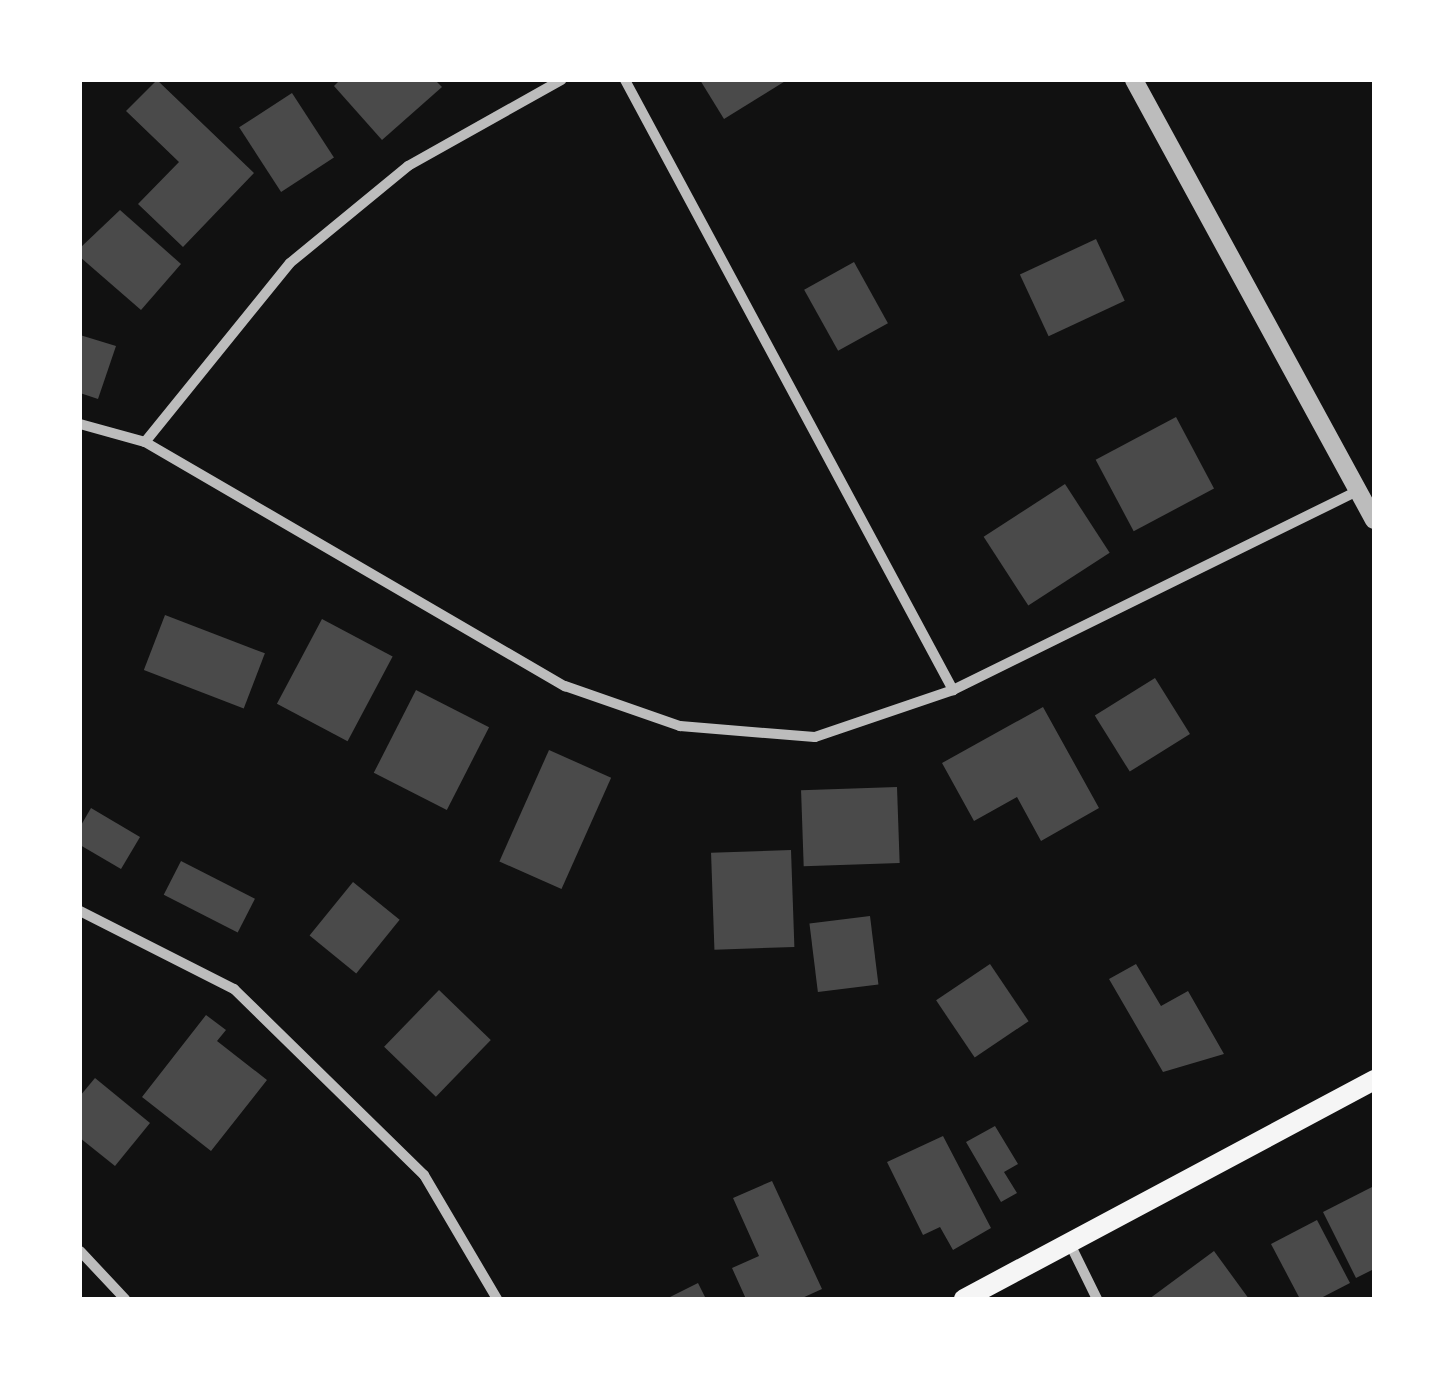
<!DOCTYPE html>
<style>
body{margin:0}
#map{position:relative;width:1454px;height:1379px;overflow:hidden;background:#111;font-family:"Roboto Condensed",sans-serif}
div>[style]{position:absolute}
.building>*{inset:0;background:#4a4a4a;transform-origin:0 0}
.minor>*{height:10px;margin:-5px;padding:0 5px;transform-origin:5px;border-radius:5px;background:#bcbcbc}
.tertiary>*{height:18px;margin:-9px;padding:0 9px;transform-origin:9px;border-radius:9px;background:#bcbcbc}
.secondary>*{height:20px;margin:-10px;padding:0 10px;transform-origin:10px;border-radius:10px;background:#f5f5f5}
span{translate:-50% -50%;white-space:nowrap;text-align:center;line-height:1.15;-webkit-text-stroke:10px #fff;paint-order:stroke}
.frame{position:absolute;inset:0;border:82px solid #fff;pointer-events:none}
</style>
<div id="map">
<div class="building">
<div style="clip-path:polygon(157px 80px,254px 173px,183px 247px,138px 204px,179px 162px,126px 111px)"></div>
<div style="clip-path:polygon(340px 80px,435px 80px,442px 87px,382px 140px,334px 86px)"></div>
<div style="clip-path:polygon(700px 80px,787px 80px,724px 119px)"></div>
<div style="left:292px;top:93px;width:77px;height:63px;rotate:57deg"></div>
<div style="clip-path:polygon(120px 210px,181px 264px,141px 310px,80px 257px,80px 248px)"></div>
<div style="left:1096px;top:239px;width:68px;height:84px;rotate:65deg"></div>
<div style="left:854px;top:262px;width:70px;height:57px;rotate:61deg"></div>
<div style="clip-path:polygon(80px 335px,116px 346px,98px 399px,80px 393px)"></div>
<div style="left:1176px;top:417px;width:81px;height:91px;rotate:62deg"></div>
<div style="left:1065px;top:484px;width:82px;height:97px;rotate:57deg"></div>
<div style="left:165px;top:615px;width:107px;height:59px;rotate:21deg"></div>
<div style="left:322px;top:619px;width:80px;height:96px;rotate:28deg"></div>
<div style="left:1155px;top:678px;width:66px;height:71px;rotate:58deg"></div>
<div style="left:416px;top:690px;width:82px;height:93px;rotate:27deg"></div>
<div style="clip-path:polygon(1043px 707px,1099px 808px,1041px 841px,1017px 797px,974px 821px,942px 763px)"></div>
<div style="left:549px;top:750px;width:68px;height:122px;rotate:24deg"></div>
<div style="left:897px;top:787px;width:76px;height:96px;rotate:88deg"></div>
<div style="clip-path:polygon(91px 808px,140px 837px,121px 869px,80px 845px,80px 827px)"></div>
<div style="left:791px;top:850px;width:97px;height:80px;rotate:88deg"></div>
<div style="left:181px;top:861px;width:83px;height:38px;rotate:27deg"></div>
<div style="left:353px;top:882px;width:60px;height:69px;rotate:39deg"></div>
<div style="left:870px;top:916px;width:69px;height:61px;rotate:83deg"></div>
<div style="left:990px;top:964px;width:69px;height:65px;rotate:56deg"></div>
<div style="clip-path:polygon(1136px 964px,1161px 1006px,1188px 991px,1224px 1054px,1163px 1072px,1109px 979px)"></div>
<div style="left:439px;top:990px;width:72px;height:79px;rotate:44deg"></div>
<div style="clip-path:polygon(206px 1015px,226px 1030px,217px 1041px,267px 1080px,211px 1151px,142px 1097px)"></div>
<div style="clip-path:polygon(95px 1078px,150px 1123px,115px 1166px,80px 1138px,80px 1096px)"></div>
<div style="clip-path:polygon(995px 1126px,1018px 1164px,1004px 1172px,1017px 1193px,1001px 1202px,966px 1142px)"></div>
<div style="clip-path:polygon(943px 1136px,991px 1228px,953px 1250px,940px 1227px,923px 1235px,887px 1162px)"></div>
<div style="clip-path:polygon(772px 1181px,822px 1289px,800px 1299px,746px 1299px,732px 1268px,759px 1256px,733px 1198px)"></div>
<div style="clip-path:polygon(1374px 1186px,1374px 1269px,1356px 1278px,1323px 1212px)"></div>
<div style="clip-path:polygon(1317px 1220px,1350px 1283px,1319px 1299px,1300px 1299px,1271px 1244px)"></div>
<div style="clip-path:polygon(1214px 1251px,1249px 1299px,1149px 1299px)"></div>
<div style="clip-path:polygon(698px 1283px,706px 1299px,666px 1299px)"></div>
</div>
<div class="minor">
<div style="left:625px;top:80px;width:693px;rotate:61.73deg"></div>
<div style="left:80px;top:424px;width:67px;rotate:15.5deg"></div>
<div style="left:145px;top:442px;width:486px;rotate:30.2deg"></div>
<div style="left:565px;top:686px;width:122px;rotate:19.2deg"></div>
<div style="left:680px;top:726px;width:135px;rotate:4.7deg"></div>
<div style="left:815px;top:737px;width:146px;rotate:-18.8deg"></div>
<div style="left:953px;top:690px;width:451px;rotate:-26.2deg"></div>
<div style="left:145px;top:442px;width:230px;rotate:-51deg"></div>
<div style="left:290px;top:263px;width:153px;rotate:-39.4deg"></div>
<div style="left:408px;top:166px;width:176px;rotate:-29.3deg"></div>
<div style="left:80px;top:911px;width:173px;rotate:26.9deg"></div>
<div style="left:234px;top:989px;width:266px;rotate:44.4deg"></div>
<div style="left:424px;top:1175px;width:144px;rotate:59.5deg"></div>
<div style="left:1069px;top:1242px;width:64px;rotate:63.8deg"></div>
<div style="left:80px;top:1251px;width:66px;rotate:46.8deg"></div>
</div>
<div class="tertiary">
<div style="left:1134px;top:80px;width:501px;rotate:61.39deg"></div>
</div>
<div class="secondary">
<div style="left:964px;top:1299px;width:465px;rotate:-28.1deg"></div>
</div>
<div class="frame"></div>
</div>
